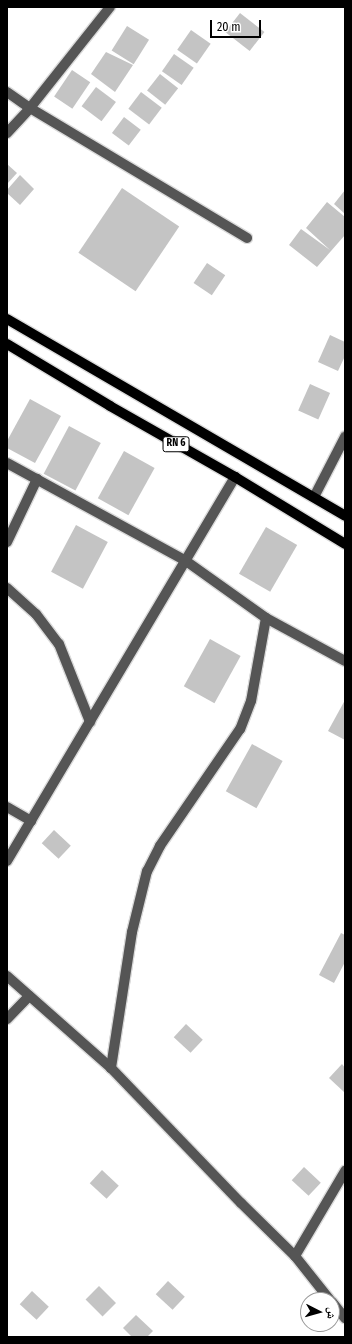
<!DOCTYPE html>
<meta charset="utf-8">
<style>
body{margin:0}
#map{position:relative;width:352px;height:1344px;overflow:hidden;background:#fff;font-family:"Fira Sans Condensed","Noto Naskh Arabic",sans-serif}
div>[style]{position:absolute}
.building>*{inset:0;background:#c4c4c4;transform-origin:0 0}
.roads{filter:drop-shadow(1px 0 #dbdbdb) drop-shadow(-1px 0 #dbdbdb) drop-shadow(0 1px #dbdbdb) drop-shadow(0 -1px #dbdbdb)}
.minor>*{height:10px;margin:-5px;padding:0 5px;transform-origin:5px;border-radius:5px;background:#555}
.major>*{height:10px;margin:-5px;padding:0 5px;transform-origin:5px;border-radius:5px;background:#000}
span{translate:-50% -50%;white-space:nowrap;text-align:center;line-height:1.15;-webkit-text-stroke:3.5px #fff;paint-order:stroke}
.shield-label span{padding:1px 3px;background:#fff;border:1px solid;border-radius:3px;-webkit-text-stroke-width:0}
.shield-label{font-size:10px;color:#000;font-weight:700}
.frame{position:absolute;inset:0;border:8px solid #000;pointer-events:none}
.north{position:absolute;left:300px;top:1292px;width:40px;height:40px;box-sizing:border-box;background:#fff;border:1px solid #999;border-radius:50%;rotate:96deg;font-size:11px;font-weight:700;line-height:16px;text-align:center;color:#000}
.north::after{content:'';display:block;margin:auto;width:14px;height:18px;background:#000;clip-path:polygon(50% 0,100% 100%,50% 72%,0 100%)}
.scale{position:absolute;left:210px;top:20px;width:51px;height:18px;box-sizing:border-box;border:2px solid #000;border-top:0;padding-left:5px;font-size:12px;line-height:14px;white-space:nowrap;color:#000;-webkit-text-stroke:3px #fff;paint-order:stroke}
</style>
<div id="map">
<div class="building">
<div style="left:240px;top:13px;width:31px;height:24px;rotate:38deg"></div>
<div style="left:127px;top:26px;width:26px;height:29px;rotate:32deg"></div>
<div style="left:191px;top:30px;width:24px;height:24px;rotate:35deg"></div>
<div style="clip-path:polygon(106px 52px,133px 65px,115px 92px,91px 74px)"></div>
<div style="left:174px;top:54px;width:24px;height:21px;rotate:35deg"></div>
<div style="left:72px;top:70px;width:22px;height:32px;rotate:34deg"></div>
<div style="left:160px;top:74px;width:23px;height:21px;rotate:38deg"></div>
<div style="left:96px;top:87px;width:25px;height:24px;rotate:37deg"></div>
<div style="left:141px;top:92px;width:26px;height:21px;rotate:37deg"></div>
<div style="left:124px;top:117px;width:21px;height:20px;rotate:37deg"></div>
<div style="clip-path:polygon(7px 164px,17px 173px,7px 184px)"></div>
<div style="clip-path:polygon(20px 175px,34px 189px,20px 205px,7px 193px,7px 190px)"></div>
<div style="left:122px;top:188px;width:69px;height:78px;rotate:34deg"></div>
<div style="clip-path:polygon(345px 190px,345px 214px,334px 204px)"></div>
<div style="clip-path:polygon(327px 202px,345px 217px,345px 235px,317px 267px,289px 245px,301px 229px,330px 250px,306px 228px)"></div>
<div style="left:207px;top:263px;width:22px;height:24px;rotate:34deg"></div>
<div style="clip-path:polygon(330px 335px,345px 342px,345px 356px,338px 371px,318px 362px)"></div>
<div style="left:310px;top:384px;width:22px;height:29px;rotate:24deg"></div>
<div style="clip-path:polygon(30px 399px,61px 416px,35px 463px,7px 448px,7px 441px)"></div>
<div style="left:69px;top:426px;width:36px;height:54px;rotate:28deg"></div>
<div style="left:124px;top:451px;width:35px;height:54px;rotate:29deg"></div>
<div style="left:76px;top:525px;width:36px;height:53px;rotate:28deg"></div>
<div style="left:266px;top:527px;width:36px;height:54px;rotate:30deg"></div>
<div style="left:210px;top:639px;width:35px;height:54px;rotate:29deg"></div>
<div style="clip-path:polygon(345px 700px,345px 740px,328px 731px)"></div>
<div style="left:252px;top:744px;width:35px;height:54px;rotate:29deg"></div>
<div style="left:54px;top:830px;width:23px;height:18px;rotate:43deg"></div>
<div style="clip-path:polygon(341px 933px,345px 935px,345px 962px,334px 983px,319px 975px)"></div>
<div style="left:186px;top:1024px;width:23px;height:18px;rotate:43deg"></div>
<div style="clip-path:polygon(342px 1064px,345px 1068px,345px 1093px,329px 1078px)"></div>
<div style="left:304px;top:1167px;width:23px;height:18px;rotate:43deg"></div>
<div style="left:102px;top:1170px;width:23px;height:18px;rotate:43deg"></div>
<div style="left:168px;top:1281px;width:23px;height:18px;rotate:43deg"></div>
<div style="left:99px;top:1286px;width:24px;height:19px;rotate:45deg"></div>
<div style="left:32px;top:1291px;width:23px;height:18px;rotate:43deg"></div>
<div style="clip-path:polygon(136px 1315px,153px 1331px,147px 1337px,132px 1337px,123px 1328px)"></div>
</div>
<div class="roads">
<div class="minor">
<div style="left:7px;top:92px;width:28px;rotate:35deg"></div>
<div style="left:30px;top:108px;width:253px;rotate:30.9deg"></div>
<div style="left:7px;top:133px;width:34px;rotate:-47deg"></div>
<div style="left:30px;top:108px;width:129px;rotate:-51.6deg"></div>
<div style="left:7px;top:463px;width:204px;rotate:28.7deg"></div>
<div style="left:186px;top:561px;width:98px;rotate:35.5deg"></div>
<div style="left:266px;top:618px;width:84px;rotate:100.2deg"></div>
<div style="left:251px;top:701px;width:30px;rotate:111deg"></div>
<div style="left:240px;top:729px;width:142px;rotate:124.4deg"></div>
<div style="left:160px;top:846px;width:28px;rotate:117deg"></div>
<div style="left:147px;top:871px;width:63px;rotate:103.8deg"></div>
<div style="left:132px;top:932px;width:138px;rotate:98.8deg"></div>
<div style="left:314px;top:497px;width:68px;rotate:-62.7deg"></div>
<div style="left:7px;top:542px;width:70px;rotate:-64.5deg"></div>
<div style="left:7px;top:588px;width:39px;rotate:42deg"></div>
<div style="left:36px;top:614px;width:38px;rotate:53deg"></div>
<div style="left:59px;top:644px;width:84px;rotate:68.3deg"></div>
<div style="left:266px;top:618px;width:90px;rotate:28.6deg"></div>
<div style="left:7px;top:807px;width:28px;rotate:30deg"></div>
<div style="left:7px;top:861px;width:447px;rotate:-59.3deg"></div>
<div style="left:7px;top:976px;width:139px;rotate:41.5deg"></div>
<div style="left:111px;top:1068px;width:187px;rotate:46.1deg"></div>
<div style="left:241px;top:1203px;width:76px;rotate:44.5deg"></div>
<div style="left:295px;top:1256px;width:56px;rotate:51.5deg"></div>
<div style="left:7px;top:1019px;width:32px;rotate:-46deg"></div>
<div style="left:295px;top:1256px;width:99px;rotate:-59.5deg"></div>
<div style="left:332px;top:1302px;width:21px;rotate:51deg"></div>
</div>
<div class="major">
<div style="left:7px;top:319px;width:391px;rotate:30.2deg"></div>
<div style="left:7px;top:344px;width:120px;rotate:31deg"></div>
<div style="left:110px;top:406px;width:144px;rotate:29.6deg"></div>
<div style="left:235px;top:477px;width:129px;rotate:31.3deg"></div>
</div>
</div>
<div class="shield-label">
<span style="left:176px;top:444px">RN 6</span>
</div>
<div class="frame"></div>
<div class="north">ش</div>
<div class="scale">20 m</div>
</div>
